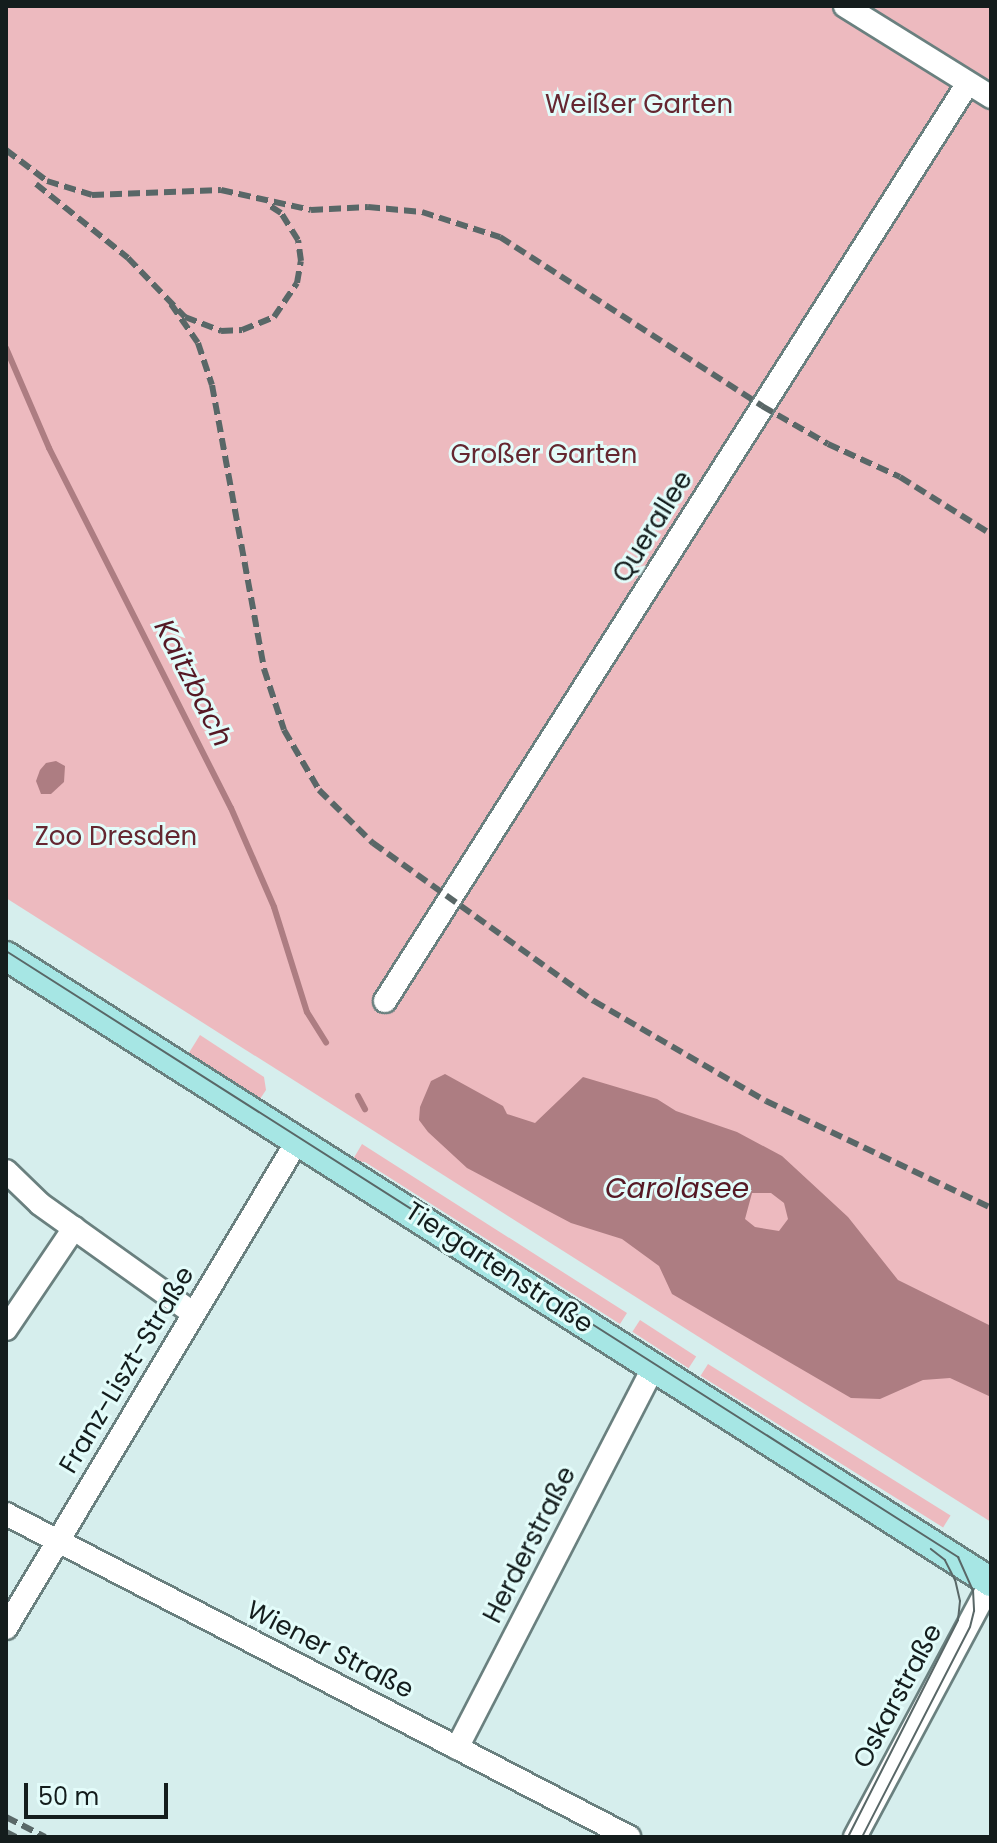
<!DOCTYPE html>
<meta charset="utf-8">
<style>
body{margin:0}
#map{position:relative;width:997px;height:1843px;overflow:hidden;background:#d6eeed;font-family:Poppins,sans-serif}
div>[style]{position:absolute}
.green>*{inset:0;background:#edbabf;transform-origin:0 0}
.water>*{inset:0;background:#ad7d82}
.stream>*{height:6px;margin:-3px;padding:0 3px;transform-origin:3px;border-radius:3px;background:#ad7d82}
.roads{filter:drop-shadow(2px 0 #6a807f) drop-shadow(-2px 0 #6a807f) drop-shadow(0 2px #6a807f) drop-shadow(0 -2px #6a807f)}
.minor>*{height:22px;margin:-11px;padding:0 11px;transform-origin:11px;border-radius:11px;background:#fff}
.major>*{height:28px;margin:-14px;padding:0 14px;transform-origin:14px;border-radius:14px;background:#a6e6e4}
.tram>*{height:2px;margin:-1px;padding:0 1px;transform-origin:1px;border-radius:1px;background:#596767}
.rail>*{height:6px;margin-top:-3px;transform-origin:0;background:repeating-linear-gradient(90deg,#596767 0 12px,transparent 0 18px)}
span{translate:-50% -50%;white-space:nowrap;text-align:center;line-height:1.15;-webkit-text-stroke:6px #e3fcfa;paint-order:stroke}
.park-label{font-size:26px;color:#652731}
.street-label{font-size:26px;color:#141d1d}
.water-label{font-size:28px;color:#561925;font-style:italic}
.frame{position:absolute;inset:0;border:8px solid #141d1d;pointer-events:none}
.scale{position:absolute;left:24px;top:1783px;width:144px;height:36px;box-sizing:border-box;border:4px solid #141d1d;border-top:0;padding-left:10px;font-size:24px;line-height:28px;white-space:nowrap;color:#141d1d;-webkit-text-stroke:6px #e3fcfa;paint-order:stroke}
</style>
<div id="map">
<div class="green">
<div style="clip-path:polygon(6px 6px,991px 6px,991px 1522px,6px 898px)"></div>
<div style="clip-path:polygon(200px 1035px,264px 1077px,266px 1090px,258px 1102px,187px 1056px)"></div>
<div style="clip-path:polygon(362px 1144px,627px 1313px,620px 1324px,365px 1162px,352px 1161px)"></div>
<div style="left:640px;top:1320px;width:67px;height:14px;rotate:33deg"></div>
<div style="left:708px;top:1364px;width:286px;height:14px;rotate:32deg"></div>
</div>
<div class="water">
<div style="clip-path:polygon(56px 761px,65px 766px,64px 782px,51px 794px,41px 794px,36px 781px,40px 770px,46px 763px)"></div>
<div style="clip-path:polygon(evenodd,445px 1074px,503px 1106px,507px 1114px,535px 1123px,583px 1077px,657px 1099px,676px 1111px,737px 1132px,782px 1156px,848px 1217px,898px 1280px,991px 1326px,991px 1397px,950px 1378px,923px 1380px,880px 1399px,851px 1398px,672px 1294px,659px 1266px,622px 1239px,571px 1223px,467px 1168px,428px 1132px,419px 1120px,420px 1107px,431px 1081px,445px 1074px,752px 1193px,771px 1193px,784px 1203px,788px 1219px,779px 1231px,755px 1227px,745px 1219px,752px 1193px)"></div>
</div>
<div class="stream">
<div style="left:6px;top:348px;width:109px;rotate:66.7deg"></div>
<div style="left:49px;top:448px;width:403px;rotate:63.2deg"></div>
<div style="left:231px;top:808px;width:108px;rotate:66.5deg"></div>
<div style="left:274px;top:907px;width:110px;rotate:72.6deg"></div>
<div style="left:307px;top:1012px;width:36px;rotate:58deg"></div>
<div style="left:358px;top:1096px;width:15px;rotate:62deg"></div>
</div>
<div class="roads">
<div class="minor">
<div style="left:845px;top:6px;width:172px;rotate:31.9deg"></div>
<div style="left:385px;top:1001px;width:1087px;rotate:-57.58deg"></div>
<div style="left:6px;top:1171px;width:47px;rotate:44.1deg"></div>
<div style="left:40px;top:1204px;width:188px;rotate:35.5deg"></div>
<div style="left:6px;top:1329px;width:122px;rotate:-56deg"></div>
<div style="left:6px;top:1514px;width:702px;rotate:27.4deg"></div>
<div style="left:6px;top:1628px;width:569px;rotate:-59.11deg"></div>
<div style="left:457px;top:1748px;width:429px;rotate:-62.7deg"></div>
<div style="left:855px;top:1837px;width:289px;rotate:-61.9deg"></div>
</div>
<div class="major">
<div style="left:6px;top:956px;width:1167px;rotate:32.44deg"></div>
</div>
</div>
<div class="tram">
<div style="left:6px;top:951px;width:1129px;rotate:32.48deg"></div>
<div style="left:958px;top:1557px;width:36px;rotate:66deg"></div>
<div style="left:973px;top:1590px;width:21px;rotate:87deg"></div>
<div style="left:974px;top:1611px;width:16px;rotate:104deg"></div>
<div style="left:970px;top:1627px;width:236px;rotate:117.2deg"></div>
<div style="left:848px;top:1837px;width:243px;rotate:-63.1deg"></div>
<div style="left:958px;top:1620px;width:19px;rotate:-84deg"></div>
<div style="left:960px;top:1601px;width:22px;rotate:-103deg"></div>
<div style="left:955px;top:1580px;width:22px;rotate:-117deg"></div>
<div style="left:945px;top:1560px;width:18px;rotate:-142deg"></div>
</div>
<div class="rail">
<div style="left:6px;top:150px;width:51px;rotate:37.1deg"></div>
<div style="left:47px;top:181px;width:47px;rotate:17.3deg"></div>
<div style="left:92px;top:195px;width:129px;rotate:-2.2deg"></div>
<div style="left:221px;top:190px;width:92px;rotate:12.5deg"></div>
<div style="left:311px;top:210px;width:57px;rotate:-3deg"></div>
<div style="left:368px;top:207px;width:54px;rotate:5.3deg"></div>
<div style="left:422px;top:212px;width:82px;rotate:17.8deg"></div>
<div style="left:500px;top:237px;width:312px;rotate:32.8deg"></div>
<div style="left:762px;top:406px;width:76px;rotate:29.9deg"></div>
<div style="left:828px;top:444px;width:79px;rotate:24.6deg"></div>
<div style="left:900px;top:477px;width:107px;rotate:32.1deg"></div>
<div style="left:36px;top:184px;width:118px;rotate:38.8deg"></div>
<div style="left:128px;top:258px;width:82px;rotate:46deg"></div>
<div style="left:185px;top:317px;width:39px;rotate:21deg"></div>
<div style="left:221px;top:331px;width:21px;rotate:-3deg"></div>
<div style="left:242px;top:330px;width:35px;rotate:-22deg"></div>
<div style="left:274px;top:317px;width:41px;rotate:-55.9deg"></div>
<div style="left:297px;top:283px;width:22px;rotate:-80deg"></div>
<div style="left:301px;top:261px;width:21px;rotate:-98deg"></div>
<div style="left:298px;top:240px;width:32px;rotate:-122deg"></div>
<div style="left:281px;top:213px;width:17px;rotate:-147deg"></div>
<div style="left:171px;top:304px;width:47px;rotate:55.3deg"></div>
<div style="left:198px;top:343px;width:44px;rotate:71.6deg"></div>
<div style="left:212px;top:385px;width:289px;rotate:79.6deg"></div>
<div style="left:264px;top:669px;width:64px;rotate:71.8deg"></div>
<div style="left:284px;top:730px;width:69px;rotate:59.7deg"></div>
<div style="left:319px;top:790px;width:76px;rotate:44.5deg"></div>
<div style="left:373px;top:843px;width:272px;rotate:35.6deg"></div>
<div style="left:594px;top:1001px;width:199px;rotate:30.2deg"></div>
<div style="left:766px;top:1101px;width:249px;rotate:25.4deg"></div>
<div style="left:6px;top:1817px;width:44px;rotate:27.1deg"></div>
<div style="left:6px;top:1832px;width:11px;rotate:27deg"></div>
</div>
<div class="park-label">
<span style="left:639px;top:105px">Weißer Garten</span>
<span style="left:544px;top:455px">Großer Garten</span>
<span style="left:116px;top:837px">Zoo Dresden</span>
</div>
<div class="street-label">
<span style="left:653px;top:527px;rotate:-58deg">Querallee</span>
<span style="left:499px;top:1268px;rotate:33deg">Tiergartenstraße</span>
<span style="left:127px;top:1370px;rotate:-59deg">Franz-Liszt-Straße</span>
<span style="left:530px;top:1545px;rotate:-63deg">Herderstraße</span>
<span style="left:330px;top:1650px;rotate:27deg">Wiener Straße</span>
<span style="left:898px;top:1696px;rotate:-62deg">Oskarstraße</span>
</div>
<div class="water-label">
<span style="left:193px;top:683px;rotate:63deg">Kaitzbach</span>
<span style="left:677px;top:1189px">Carolasee</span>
</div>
<div class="frame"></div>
<div class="scale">50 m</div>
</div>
